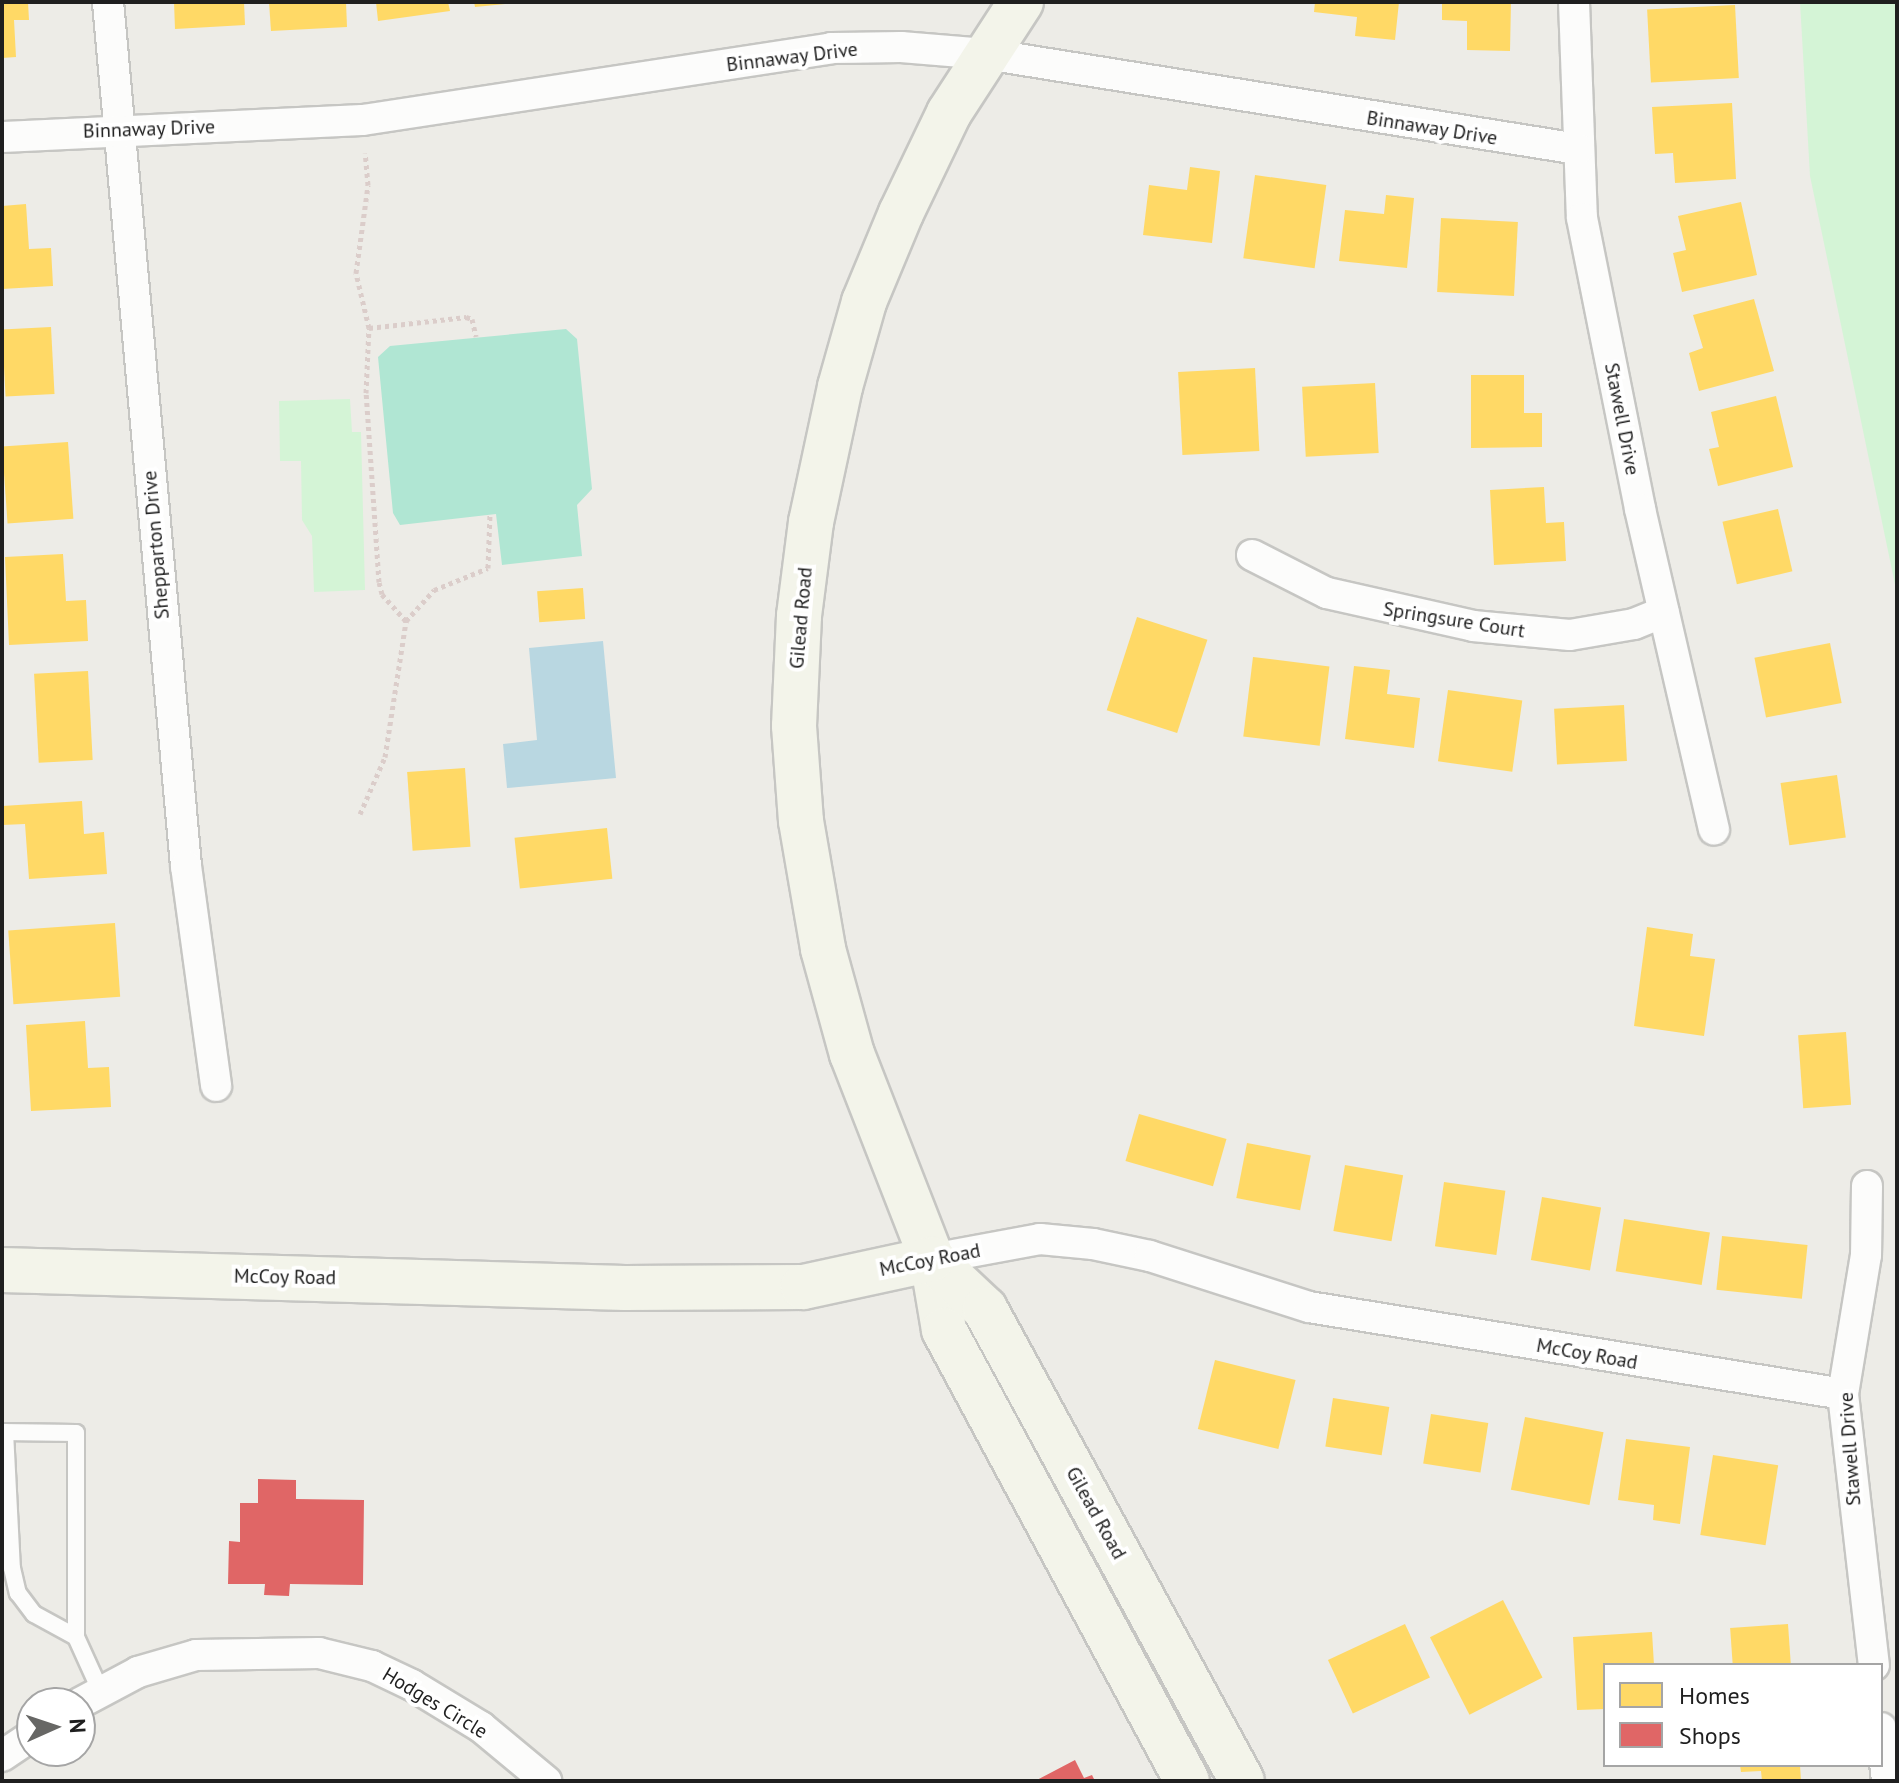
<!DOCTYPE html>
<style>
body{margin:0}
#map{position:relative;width:1899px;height:1783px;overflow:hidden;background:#edece7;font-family:"PT Sans",sans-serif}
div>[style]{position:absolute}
.park>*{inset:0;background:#d4f4d6}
.pitch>*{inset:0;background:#b0e6d3}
.water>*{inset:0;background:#b9d7e1}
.homes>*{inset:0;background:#ffd966;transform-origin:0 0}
.shops>*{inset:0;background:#e06666}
.path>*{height:5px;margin-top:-2.5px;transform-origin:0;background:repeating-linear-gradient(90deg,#dbcdca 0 4px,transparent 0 8px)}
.roads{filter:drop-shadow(2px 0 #c6c6c3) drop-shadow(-2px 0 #c6c6c3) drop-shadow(0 2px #c6c6c3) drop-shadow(0 -2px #c6c6c3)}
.lane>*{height:16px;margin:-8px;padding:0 8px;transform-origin:8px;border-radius:8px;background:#fcfcfb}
.street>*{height:30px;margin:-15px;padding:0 15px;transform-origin:15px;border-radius:15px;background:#fcfcfb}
.secondary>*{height:44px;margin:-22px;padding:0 22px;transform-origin:22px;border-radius:22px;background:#f3f4ea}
span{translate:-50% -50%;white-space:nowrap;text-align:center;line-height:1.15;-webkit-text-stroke:8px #fff;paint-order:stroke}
.street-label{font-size:20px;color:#1f1f1f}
.frame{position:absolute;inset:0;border:4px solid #1f1f1f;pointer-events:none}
.legend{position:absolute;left:1603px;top:1663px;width:280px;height:104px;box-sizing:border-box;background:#fff;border:2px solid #a5a5a5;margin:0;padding:10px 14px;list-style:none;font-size:24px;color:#1f1f1f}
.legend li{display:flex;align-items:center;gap:16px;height:40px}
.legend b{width:40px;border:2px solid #a5a5a5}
.north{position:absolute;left:16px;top:1687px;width:80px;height:80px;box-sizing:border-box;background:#fff;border:2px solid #a5a5a5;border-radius:50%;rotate:87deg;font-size:22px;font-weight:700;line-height:32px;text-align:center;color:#1f1f1f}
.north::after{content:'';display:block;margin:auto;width:28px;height:36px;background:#676765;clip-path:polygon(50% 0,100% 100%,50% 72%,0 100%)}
</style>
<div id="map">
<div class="park">
<div style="clip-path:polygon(1800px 2px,1897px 2px,1897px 594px,1810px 176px)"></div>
<div style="clip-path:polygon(350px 399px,352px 432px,361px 432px,365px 590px,314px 592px,312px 536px,302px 520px,301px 461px,280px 461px,279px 401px)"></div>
</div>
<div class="pitch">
<div style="clip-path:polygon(566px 329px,577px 339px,592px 489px,577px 505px,582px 556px,502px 565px,496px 514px,400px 525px,393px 513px,378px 357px,390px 346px)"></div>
</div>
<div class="water">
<div style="clip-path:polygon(603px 641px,616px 778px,507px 788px,503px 744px,537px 740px,529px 648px)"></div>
</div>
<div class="homes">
<div style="clip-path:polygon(2px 2px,28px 2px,29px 20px,14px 20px,16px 57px,2px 58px)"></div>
<div style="clip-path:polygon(174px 2px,244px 2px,245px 25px,175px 29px)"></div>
<div style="clip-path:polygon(269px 2px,346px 2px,347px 27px,271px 31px)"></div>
<div style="clip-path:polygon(376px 2px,448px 2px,450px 11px,378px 21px)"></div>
<div style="clip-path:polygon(474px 2px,505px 2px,505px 4px,475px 7px)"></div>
<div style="clip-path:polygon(1315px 2px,1399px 2px,1395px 40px,1355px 36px,1357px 17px,1314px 12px)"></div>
<div style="clip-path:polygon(1442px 2px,1511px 2px,1510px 51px,1467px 50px,1467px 21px,1442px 20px)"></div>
<div style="left:1735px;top:5px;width:73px;height:88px;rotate:87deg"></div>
<div style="clip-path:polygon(1732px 103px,1736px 179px,1675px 183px,1673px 153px,1655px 154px,1652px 107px)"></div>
<div style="clip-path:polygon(1190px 167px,1220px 171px,1212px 243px,1143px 235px,1149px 185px,1187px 190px)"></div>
<div style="left:1255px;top:175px;width:72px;height:84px;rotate:8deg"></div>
<div style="clip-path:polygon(1386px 195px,1414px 198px,1407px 268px,1339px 261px,1345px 210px,1384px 214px)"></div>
<div style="clip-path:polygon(1741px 202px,1757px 275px,1682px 292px,1673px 253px,1686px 250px,1678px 216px)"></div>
<div style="clip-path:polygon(26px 204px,29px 249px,51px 248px,53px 286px,2px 289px,2px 206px)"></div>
<div style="left:1441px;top:218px;width:77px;height:74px;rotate:3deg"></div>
<div style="clip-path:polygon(1754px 299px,1774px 371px,1699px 391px,1689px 353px,1703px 348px,1693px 315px)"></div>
<div style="left:51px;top:327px;width:67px;height:49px;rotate:87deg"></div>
<div style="left:1255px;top:368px;width:83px;height:77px;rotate:87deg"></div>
<div style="clip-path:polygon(1471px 375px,1524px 375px,1524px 413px,1542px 413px,1542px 447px,1471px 448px)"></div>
<div style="left:1375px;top:383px;width:70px;height:73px;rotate:87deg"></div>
<div style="clip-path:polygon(1776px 396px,1793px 467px,1718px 486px,1709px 449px,1719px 447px,1711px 412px)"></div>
<div style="left:68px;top:442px;width:77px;height:66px;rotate:86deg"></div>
<div style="clip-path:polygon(1544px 487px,1546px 523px,1564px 522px,1566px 561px,1494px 565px,1490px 490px)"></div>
<div style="left:1778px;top:509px;width:64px;height:57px;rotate:77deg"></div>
<div style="clip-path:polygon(63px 554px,66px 601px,86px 600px,88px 641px,9px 645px,5px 557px)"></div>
<div style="left:583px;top:588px;width:31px;height:46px;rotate:86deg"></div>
<div style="left:1137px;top:617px;width:74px;height:98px;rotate:18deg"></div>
<div style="left:1830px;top:643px;width:61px;height:77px;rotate:79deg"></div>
<div style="left:1253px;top:657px;width:77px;height:80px;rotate:7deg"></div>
<div style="clip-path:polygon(1354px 666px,1390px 670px,1387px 694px,1420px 698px,1414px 748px,1345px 739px)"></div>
<div style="left:88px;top:671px;width:89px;height:54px;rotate:87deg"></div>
<div style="left:1448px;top:690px;width:75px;height:72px;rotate:8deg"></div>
<div style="left:1624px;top:705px;width:56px;height:70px;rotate:87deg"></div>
<div style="left:465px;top:768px;width:79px;height:58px;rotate:86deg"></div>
<div style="left:1837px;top:775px;width:63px;height:57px;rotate:82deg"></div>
<div style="clip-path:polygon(82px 801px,84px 834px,104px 832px,107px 874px,29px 879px,25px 824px,2px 825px,2px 806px)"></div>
<div style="left:607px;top:828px;width:51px;height:93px;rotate:84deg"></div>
<div style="left:115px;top:923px;width:74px;height:107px;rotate:86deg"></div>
<div style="clip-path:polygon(1647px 927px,1693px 934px,1690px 956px,1715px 959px,1704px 1036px,1634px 1026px)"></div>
<div style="clip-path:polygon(85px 1021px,88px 1068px,109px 1067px,111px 1107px,31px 1111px,26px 1025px)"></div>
<div style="left:1846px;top:1032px;width:73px;height:48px;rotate:86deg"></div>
<div style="left:1139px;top:1114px;width:91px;height:49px;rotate:16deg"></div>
<div style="left:1247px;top:1143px;width:65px;height:56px;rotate:11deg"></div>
<div style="left:1345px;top:1165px;width:59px;height:67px;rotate:10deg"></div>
<div style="left:1444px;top:1182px;width:62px;height:65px;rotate:8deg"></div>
<div style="left:1542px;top:1197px;width:60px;height:64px;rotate:10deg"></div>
<div style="left:1624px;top:1219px;width:87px;height:53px;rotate:9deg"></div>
<div style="left:1722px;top:1236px;width:86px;height:54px;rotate:6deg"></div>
<div style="left:1215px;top:1360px;width:83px;height:71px;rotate:14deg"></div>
<div style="left:1333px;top:1398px;width:57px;height:49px;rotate:9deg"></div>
<div style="left:1431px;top:1414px;width:58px;height:50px;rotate:9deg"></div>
<div style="left:1525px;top:1417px;width:80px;height:74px;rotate:11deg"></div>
<div style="clip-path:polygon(1626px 1439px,1690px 1447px,1680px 1524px,1653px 1520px,1654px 1505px,1618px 1500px)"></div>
<div style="left:1713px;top:1455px;width:66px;height:81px;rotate:9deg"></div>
<div style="left:1503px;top:1600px;width:87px;height:82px;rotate:63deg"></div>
<div style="left:1405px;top:1624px;width:59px;height:85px;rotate:65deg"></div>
<div style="left:1788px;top:1624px;width:41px;height:58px;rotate:86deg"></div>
<div style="clip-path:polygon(1652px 1632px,1654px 1665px,1605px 1665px,1605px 1709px,1577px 1710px,1573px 1637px)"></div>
<div style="clip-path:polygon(1740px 1765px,1800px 1765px,1801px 1781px,1762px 1781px,1761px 1771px,1741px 1772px)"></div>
</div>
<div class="shops">
<div style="clip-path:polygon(258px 1479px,296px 1480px,296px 1499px,364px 1500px,363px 1585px,290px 1584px,289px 1596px,264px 1595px,265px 1584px,228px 1584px,229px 1541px,240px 1542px,240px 1503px,258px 1503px)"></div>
<div style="clip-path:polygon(1075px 1760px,1084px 1778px,1092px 1775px,1095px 1781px,1035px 1781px)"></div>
</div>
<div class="path">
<div style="left:369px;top:328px;width:98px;rotate:-6.5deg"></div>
<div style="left:466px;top:317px;width:6px;rotate:18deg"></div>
<div style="left:472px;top:319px;width:18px;rotate:77deg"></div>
<div style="left:406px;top:621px;width:42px;rotate:-47.9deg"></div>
<div style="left:434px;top:590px;width:58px;rotate:-22.2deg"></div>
<div style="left:488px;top:568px;width:54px;rotate:-87.9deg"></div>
<div style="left:360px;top:814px;width:62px;rotate:-66.3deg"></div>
<div style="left:385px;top:757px;width:138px;rotate:-81.2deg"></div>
<div style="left:406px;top:621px;width:36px;rotate:-132deg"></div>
<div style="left:382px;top:594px;width:12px;rotate:-104deg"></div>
<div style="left:379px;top:582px;width:189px;rotate:-93.9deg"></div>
<div style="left:366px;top:393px;width:65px;rotate:-87.4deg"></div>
<div style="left:369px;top:328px;width:57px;rotate:-103.3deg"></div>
<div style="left:356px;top:273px;width:89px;rotate:-82.2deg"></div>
<div style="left:368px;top:185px;width:32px;rotate:-95deg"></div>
</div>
<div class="roads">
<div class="lane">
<div style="left:2px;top:1432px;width:74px;rotate:0.8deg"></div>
<div style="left:76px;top:1433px;width:204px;rotate:90deg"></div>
<div style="left:76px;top:1637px;width:60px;rotate:65.6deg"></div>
<div style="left:5px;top:1432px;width:136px;rotate:87.1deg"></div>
<div style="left:12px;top:1568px;width:26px;rotate:77deg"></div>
<div style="left:18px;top:1593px;width:26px;rotate:53deg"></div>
<div style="left:34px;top:1614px;width:48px;rotate:28.7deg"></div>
</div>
<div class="street">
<div style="left:108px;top:2px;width:868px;rotate:84.84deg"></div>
<div style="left:186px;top:866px;width:222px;rotate:82.2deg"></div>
<div style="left:1574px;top:2px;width:216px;rotate:87.9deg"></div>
<div style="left:1582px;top:218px;width:297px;rotate:78.7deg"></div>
<div style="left:1640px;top:509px;width:329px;rotate:77deg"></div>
<div style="left:2px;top:137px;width:361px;rotate:-2.7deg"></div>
<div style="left:363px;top:120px;width:474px;rotate:-8.7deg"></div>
<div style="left:831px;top:48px;width:70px;rotate:-0.8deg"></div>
<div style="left:901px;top:47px;width:85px;rotate:4.7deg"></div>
<div style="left:986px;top:54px;width:600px;rotate:9.12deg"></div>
<div style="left:1252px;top:555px;width:84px;rotate:26.9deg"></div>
<div style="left:1327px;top:593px;width:150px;rotate:12.7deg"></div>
<div style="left:1473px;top:626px;width:97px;rotate:5.3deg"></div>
<div style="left:1570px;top:635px;width:65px;rotate:-9.8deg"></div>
<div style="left:1634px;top:624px;width:32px;rotate:-22deg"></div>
<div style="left:1867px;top:1186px;width:69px;rotate:90.8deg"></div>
<div style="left:1866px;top:1255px;width:141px;rotate:99.4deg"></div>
<div style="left:1843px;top:1394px;width:273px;rotate:83.5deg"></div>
<div style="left:932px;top:1259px;width:110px;rotate:-10.5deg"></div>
<div style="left:1040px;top:1239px;width:53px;rotate:5.4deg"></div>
<div style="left:1093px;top:1244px;width:58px;rotate:11.9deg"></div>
<div style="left:1150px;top:1256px;width:167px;rotate:17.8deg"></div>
<div style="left:1309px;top:1307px;width:541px;rotate:9.25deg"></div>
<div style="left:80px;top:1703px;width:66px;rotate:-28.1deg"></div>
<div style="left:138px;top:1672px;width:60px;rotate:-16.3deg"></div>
<div style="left:196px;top:1655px;width:123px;rotate:-0.9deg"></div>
<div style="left:319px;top:1653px;width:55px;rotate:13.8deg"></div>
<div style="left:372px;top:1666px;width:44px;rotate:25.4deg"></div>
<div style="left:412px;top:1685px;width:81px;rotate:31.3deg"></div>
<div style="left:481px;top:1727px;width:85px;rotate:39.7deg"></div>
<div style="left:1881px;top:1728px;width:53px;rotate:83.5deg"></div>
<div style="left:2px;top:1756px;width:36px;rotate:-34deg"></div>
</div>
<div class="secondary">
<div style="left:1021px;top:2px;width:132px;rotate:123deg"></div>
<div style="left:949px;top:113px;width:111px;rotate:115.6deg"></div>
<div style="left:901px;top:213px;width:96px;rotate:112.6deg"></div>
<div style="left:864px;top:302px;width:88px;rotate:105.8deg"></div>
<div style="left:840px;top:387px;width:138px;rotate:102.1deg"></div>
<div style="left:811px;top:522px;width:95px;rotate:97.3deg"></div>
<div style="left:799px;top:616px;width:110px;rotate:92.6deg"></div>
<div style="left:794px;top:726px;width:95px;rotate:85.8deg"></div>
<div style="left:801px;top:821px;width:130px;rotate:80.2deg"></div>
<div style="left:823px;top:949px;width:109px;rotate:74.6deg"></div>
<div style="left:852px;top:1054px;width:220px;rotate:68.7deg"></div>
<div style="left:932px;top:1259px;width:72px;rotate:80.4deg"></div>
<div style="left:944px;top:1330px;width:512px;rotate:61.68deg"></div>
<div style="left:932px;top:1259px;width:73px;rotate:43.3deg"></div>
<div style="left:985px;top:1309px;width:537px;rotate:61.43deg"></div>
<div style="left:2px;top:1270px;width:623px;rotate:1.65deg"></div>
<div style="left:625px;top:1288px;width:178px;rotate:-0.3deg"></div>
<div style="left:803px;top:1287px;width:132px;rotate:-12.2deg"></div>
</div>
</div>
<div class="street-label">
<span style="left:792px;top:57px;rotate:-7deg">Binnaway Drive</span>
<span style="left:1432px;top:128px;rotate:9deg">Binnaway Drive</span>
<span style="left:149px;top:129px;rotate:-2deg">Binnaway Drive</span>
<span style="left:1622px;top:419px;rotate:79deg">Stawell Drive</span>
<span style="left:156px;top:545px;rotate:-95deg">Shepparton Drive</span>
<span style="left:801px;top:618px;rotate:-85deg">Gilead Road</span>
<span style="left:1454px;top:620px;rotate:9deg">Springsure Court</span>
<span style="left:930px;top:1260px;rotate:-11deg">McCoy Road</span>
<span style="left:285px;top:1277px;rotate:1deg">McCoy Road</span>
<span style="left:1587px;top:1354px;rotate:10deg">McCoy Road</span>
<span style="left:1850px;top:1449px;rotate:-94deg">Stawell Drive</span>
<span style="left:1096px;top:1513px;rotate:61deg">Gilead Road</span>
<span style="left:435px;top:1703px;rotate:31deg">Hodges Circle</span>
</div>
<div class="frame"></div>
<ul class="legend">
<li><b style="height:22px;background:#ffd966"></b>Homes</li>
<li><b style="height:22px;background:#e06666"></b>Shops</li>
</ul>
<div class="north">N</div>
</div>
